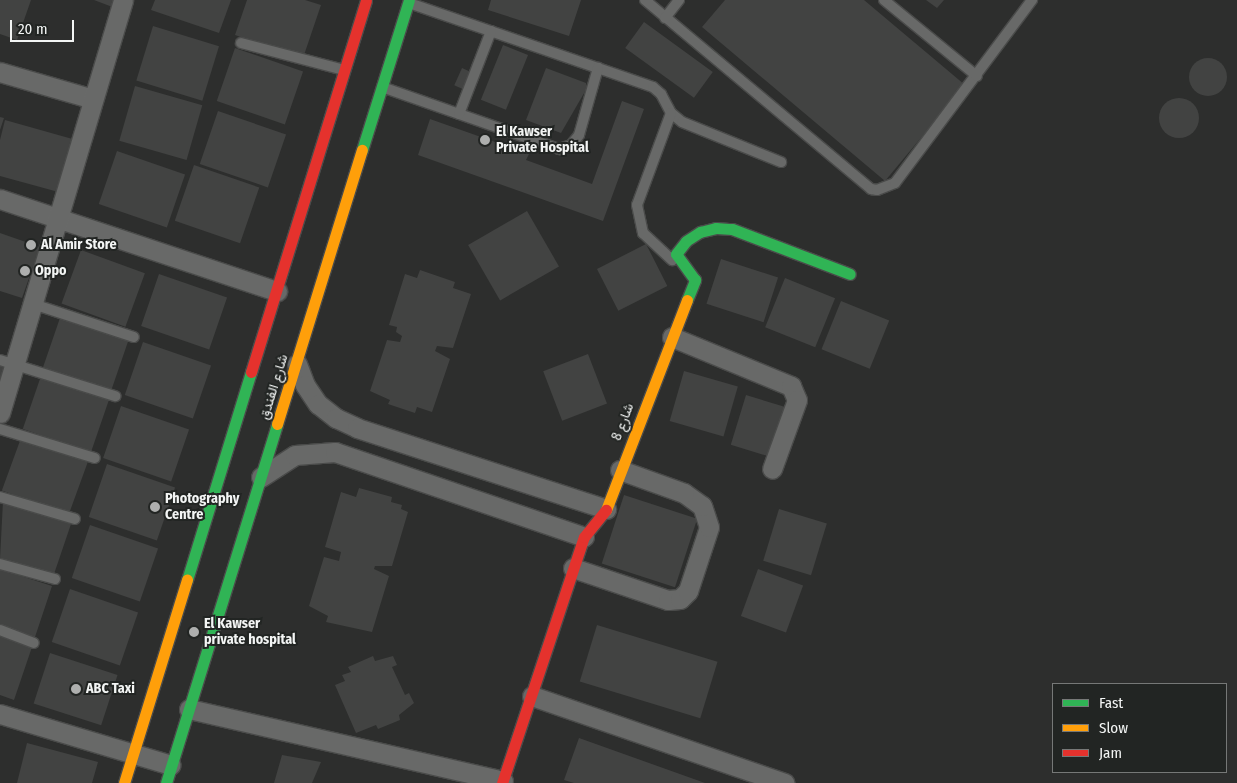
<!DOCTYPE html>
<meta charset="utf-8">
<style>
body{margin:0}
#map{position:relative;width:1237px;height:783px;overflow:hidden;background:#2d2e2d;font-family:"Fira Sans Condensed",Vazirmatn,sans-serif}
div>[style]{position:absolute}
.building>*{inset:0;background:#424342;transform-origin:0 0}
.round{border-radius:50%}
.roads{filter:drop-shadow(1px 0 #4a4b4a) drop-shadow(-1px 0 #4a4b4a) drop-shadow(0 1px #4a4b4a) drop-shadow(0 -1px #4a4b4a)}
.lane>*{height:10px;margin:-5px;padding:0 5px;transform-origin:5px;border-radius:5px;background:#686968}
.street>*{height:19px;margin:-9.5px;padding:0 9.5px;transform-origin:9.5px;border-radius:9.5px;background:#686968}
.fast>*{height:11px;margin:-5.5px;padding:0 5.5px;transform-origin:5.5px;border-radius:5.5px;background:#30b455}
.slow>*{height:11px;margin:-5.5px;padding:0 5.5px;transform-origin:5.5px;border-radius:5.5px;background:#ff9f0a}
.jam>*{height:11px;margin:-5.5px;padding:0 5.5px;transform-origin:5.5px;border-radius:5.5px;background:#e5322d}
.dots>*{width:14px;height:14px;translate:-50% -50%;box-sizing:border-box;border:2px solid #222523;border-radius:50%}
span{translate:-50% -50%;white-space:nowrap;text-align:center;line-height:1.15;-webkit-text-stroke:4px #222523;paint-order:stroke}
.poi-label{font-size:14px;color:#f3f5f4;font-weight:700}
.left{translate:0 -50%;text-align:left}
.street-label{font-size:14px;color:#f3f5f4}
.legend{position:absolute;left:1052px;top:683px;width:175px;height:90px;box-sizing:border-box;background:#222523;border:1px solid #767877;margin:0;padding:6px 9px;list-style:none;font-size:15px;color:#f3f5f4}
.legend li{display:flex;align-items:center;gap:10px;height:25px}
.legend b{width:25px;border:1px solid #767877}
.scale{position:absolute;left:10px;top:20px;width:64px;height:22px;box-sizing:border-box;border:2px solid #f3f5f4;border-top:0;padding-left:6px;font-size:15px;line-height:18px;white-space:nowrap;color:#f3f5f4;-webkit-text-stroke:4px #222523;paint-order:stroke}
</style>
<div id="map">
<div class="building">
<div style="clip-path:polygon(0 0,31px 0,17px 40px,0 34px)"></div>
<div style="clip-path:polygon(94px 0,118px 0,115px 8px)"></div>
<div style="clip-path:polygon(155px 0,231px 0,219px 33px,151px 10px)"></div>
<div style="clip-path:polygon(247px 0,305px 0,321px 5px,303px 58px,235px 35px)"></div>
<div style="clip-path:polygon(491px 0,581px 0,569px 36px,488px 10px)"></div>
<div style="clip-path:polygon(725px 0,864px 0,965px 85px,885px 181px,702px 27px)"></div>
<div style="clip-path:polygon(926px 0,944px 0,937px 8px)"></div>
<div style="left:644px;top:22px;width:85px;height:32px;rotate:36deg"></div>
<div style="left:153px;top:26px;width:69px;height:57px;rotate:17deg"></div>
<div style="left:503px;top:45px;width:27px;height:59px;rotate:22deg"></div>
<div style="left:235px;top:48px;width:72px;height:56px;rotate:19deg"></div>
<div class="round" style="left:1189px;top:58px;width:38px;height:38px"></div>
<div style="left:462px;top:68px;width:20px;height:19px;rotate:24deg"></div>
<div style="clip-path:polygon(546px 68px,586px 83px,587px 88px,561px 133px,526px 120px)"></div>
<div style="left:135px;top:86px;width:70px;height:57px;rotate:16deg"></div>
<div class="round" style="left:1159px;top:98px;width:40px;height:40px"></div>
<div style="clip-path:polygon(622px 101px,644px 109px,603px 221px,418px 155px,430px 119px,529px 154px,526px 160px,592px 184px)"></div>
<div style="left:218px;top:111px;width:72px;height:56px;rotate:19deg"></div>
<div style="clip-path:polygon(0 117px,4px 118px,0 130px)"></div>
<div style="clip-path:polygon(5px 120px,76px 140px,62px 193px,0 176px,0 140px)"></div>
<div style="left:117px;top:151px;width:72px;height:56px;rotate:19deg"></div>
<div style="left:194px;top:165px;width:69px;height:59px;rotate:19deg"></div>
<div style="left:527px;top:211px;width:64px;height:68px;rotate:60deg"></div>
<div style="clip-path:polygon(0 233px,40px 247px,22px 298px,0 291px)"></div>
<div style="left:646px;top:244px;width:47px;height:55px;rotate:63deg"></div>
<div style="left:81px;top:250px;width:68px;height:57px;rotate:20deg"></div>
<div style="left:721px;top:259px;width:60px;height:47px;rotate:18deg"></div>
<div style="clip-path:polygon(420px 270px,455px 282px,453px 288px,471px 294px,453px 348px,437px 346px,435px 351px,450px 359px,432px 412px,417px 407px,415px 413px,388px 404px,390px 400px,370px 391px,387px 340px,400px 342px,402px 336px,396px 332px,397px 327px,389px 325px,405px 274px,417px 278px)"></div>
<div style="left:159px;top:274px;width:72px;height:55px;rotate:19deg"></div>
<div style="left:785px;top:278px;width:54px;height:53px;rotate:22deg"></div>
<div style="left:841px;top:301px;width:52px;height:52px;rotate:22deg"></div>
<div style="left:61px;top:315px;width:72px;height:56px;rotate:19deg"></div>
<div style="left:143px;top:342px;width:72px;height:56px;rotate:19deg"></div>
<div style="left:588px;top:354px;width:53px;height:48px;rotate:69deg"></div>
<div style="clip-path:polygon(0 364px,7px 366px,0 386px)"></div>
<div style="left:684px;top:371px;width:56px;height:52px;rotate:16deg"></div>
<div style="left:41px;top:376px;width:72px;height:56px;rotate:19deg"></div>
<div style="left:746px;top:395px;width:48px;height:52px;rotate:17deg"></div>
<div style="left:121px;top:406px;width:72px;height:55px;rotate:19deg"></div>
<div style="left:21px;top:438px;width:71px;height:56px;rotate:20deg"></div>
<div style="left:107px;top:464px;width:72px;height:56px;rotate:19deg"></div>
<div style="clip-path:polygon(359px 488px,392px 497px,391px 502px,402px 505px,401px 509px,408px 512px,392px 566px,375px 566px,374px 569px,389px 576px,372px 632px,326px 622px,328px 616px,309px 606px,324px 557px,339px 561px,341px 552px,325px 547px,341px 492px,356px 497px)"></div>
<div style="left:624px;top:495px;width:77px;height:72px;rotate:18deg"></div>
<div style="clip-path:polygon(3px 501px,71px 524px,53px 577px,0 559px)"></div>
<div style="left:779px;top:509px;width:50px;height:54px;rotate:17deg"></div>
<div style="left:90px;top:525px;width:72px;height:56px;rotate:19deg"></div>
<div style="clip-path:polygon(0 569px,52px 586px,34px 640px,0 628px)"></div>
<div style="left:758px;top:569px;width:48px;height:50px;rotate:20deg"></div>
<div style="left:70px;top:589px;width:72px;height:56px;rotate:19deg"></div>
<div style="left:597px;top:625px;width:126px;height:59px;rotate:17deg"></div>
<div style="clip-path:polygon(0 636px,32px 647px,14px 700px,0 695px)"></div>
<div style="left:50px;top:653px;width:71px;height:53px;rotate:18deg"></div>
<div style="clip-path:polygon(373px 656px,375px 661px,393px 656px,397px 665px,392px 667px,405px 695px,409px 693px,414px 703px,399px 715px,400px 720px,378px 729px,376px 725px,356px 733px,335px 685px,345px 681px,342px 675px,351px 672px,348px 667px)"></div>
<div style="clip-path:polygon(579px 738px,705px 783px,574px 783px,564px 780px)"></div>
<div style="clip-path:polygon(27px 743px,98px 762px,92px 783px,17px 783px)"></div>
<div style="clip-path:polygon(282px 755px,321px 762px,312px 783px,274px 783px)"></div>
</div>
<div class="roads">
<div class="lane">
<div style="left:645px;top:0;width:295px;rotate:39.9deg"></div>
<div style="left:871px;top:189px;width:6px;rotate:9deg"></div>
<div style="left:877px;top:190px;width:19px;rotate:-21deg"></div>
<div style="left:895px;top:183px;width:229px;rotate:-53.2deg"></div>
<div style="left:884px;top:0;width:120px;rotate:39.3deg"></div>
<div style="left:409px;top:3px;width:258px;rotate:19deg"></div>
<div style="left:653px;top:87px;width:11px;rotate:41deg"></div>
<div style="left:661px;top:94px;width:21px;rotate:62deg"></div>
<div style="left:671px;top:113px;width:14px;rotate:39deg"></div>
<div style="left:682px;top:122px;width:107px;rotate:22deg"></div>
<div style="left:665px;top:18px;width:23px;rotate:-52deg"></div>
<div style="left:241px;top:43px;width:106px;rotate:14.7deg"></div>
<div style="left:382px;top:87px;width:188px;rotate:19.3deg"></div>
<div style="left:559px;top:149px;width:13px;rotate:-18deg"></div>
<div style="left:571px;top:145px;width:13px;rotate:-51deg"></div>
<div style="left:579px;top:135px;width:70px;rotate:-74.2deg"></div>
<div style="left:671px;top:113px;width:98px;rotate:110.3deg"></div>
<div style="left:637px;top:205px;width:29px;rotate:78deg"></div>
<div style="left:643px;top:233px;width:40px;rotate:43deg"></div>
<div style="left:459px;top:114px;width:89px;rotate:-68.9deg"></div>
<div style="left:33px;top:304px;width:106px;rotate:18.1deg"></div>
<div style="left:0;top:360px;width:121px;rotate:17.4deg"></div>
<div style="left:0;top:429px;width:99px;rotate:17deg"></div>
<div style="left:0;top:497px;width:78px;rotate:16.3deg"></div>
<div style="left:0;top:564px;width:57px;rotate:15.3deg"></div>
<div style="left:0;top:630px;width:36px;rotate:21deg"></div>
</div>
<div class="street">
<div style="left:0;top:72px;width:97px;rotate:16.2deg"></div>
<div style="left:0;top:199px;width:292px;rotate:18.4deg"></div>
<div style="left:672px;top:337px;width:129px;rotate:22.4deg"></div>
<div style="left:791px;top:386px;width:15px;rotate:67deg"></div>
<div style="left:797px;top:400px;width:73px;rotate:109.9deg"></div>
<div style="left:297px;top:364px;width:22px;rotate:69deg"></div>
<div style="left:305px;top:385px;width:23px;rotate:56deg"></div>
<div style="left:318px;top:404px;width:23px;rotate:38deg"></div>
<div style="left:336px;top:418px;width:23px;rotate:25deg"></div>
<div style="left:357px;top:428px;width:262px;rotate:18deg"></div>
<div style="left:0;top:413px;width:431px;rotate:-73.4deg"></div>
<div style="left:261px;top:477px;width:40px;rotate:-32.9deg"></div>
<div style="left:295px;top:455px;width:40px;rotate:-4.3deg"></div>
<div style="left:335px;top:452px;width:263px;rotate:18.8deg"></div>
<div style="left:573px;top:568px;width:100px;rotate:18.6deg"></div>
<div style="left:668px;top:600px;width:12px;rotate:-5deg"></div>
<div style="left:680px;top:599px;width:11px;rotate:-45deg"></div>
<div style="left:688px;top:591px;width:67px;rotate:-71.8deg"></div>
<div style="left:709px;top:527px;width:22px;rotate:-108deg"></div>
<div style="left:702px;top:506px;width:22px;rotate:-144deg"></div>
<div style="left:684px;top:493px;width:68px;rotate:-160.2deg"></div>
<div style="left:532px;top:696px;width:267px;rotate:19deg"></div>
<div style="left:189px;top:709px;width:322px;rotate:12.9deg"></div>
<div style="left:0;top:714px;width:178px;rotate:16.6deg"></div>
</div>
<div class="fast">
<div style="left:362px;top:150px;width:157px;rotate:-72.6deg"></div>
<div style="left:687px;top:300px;width:22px;rotate:-68deg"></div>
<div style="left:695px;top:280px;width:32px;rotate:-126deg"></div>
<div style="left:676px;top:254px;width:16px;rotate:-52deg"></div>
<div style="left:686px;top:241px;width:17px;rotate:-33deg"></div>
<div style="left:700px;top:232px;width:16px;rotate:-14deg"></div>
<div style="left:716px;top:228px;width:16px;rotate:4deg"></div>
<div style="left:732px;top:229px;width:126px;rotate:20.9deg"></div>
<div style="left:187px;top:580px;width:218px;rotate:-72.9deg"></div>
<div style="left:166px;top:783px;width:376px;rotate:-72.8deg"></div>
</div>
<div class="slow">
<div style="left:277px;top:424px;width:287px;rotate:-72.8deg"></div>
<div style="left:606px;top:510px;width:225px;rotate:-68.9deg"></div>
<div style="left:124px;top:783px;width:213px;rotate:-72.8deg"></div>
</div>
<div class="jam">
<div style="left:251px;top:372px;width:389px;rotate:-72.8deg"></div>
<div style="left:502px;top:783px;width:259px;rotate:-71.6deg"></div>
<div style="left:584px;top:537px;width:35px;rotate:-51deg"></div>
</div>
</div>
<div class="dots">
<div style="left:485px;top:140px;background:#aeafae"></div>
<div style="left:31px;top:245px;background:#aeafae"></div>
<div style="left:25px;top:271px;background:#aeafae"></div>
<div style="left:155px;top:507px;background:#aeafae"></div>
<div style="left:194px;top:632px;background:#aeafae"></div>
<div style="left:76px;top:689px;background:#aeafae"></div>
</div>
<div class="poi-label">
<span class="left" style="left:496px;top:140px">El Kawser<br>Private Hospital</span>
<span class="left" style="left:41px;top:245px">Al Amir Store</span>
<span class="left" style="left:35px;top:271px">Oppo</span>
<span class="left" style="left:165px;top:507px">Photography<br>Centre</span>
<span class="left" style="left:204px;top:632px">El Kawser<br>private hospital</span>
<span class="left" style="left:86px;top:689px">ABC Taxi</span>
</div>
<div class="street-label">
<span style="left:274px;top:387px;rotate:-73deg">شارع الفندق</span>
<span style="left:623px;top:422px;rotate:-69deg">شارع 8</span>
</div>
<ul class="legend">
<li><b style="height:6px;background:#30b455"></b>Fast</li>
<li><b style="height:6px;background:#ff9f0a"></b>Slow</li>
<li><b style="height:6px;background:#e5322d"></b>Jam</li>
</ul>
<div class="scale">20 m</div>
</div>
